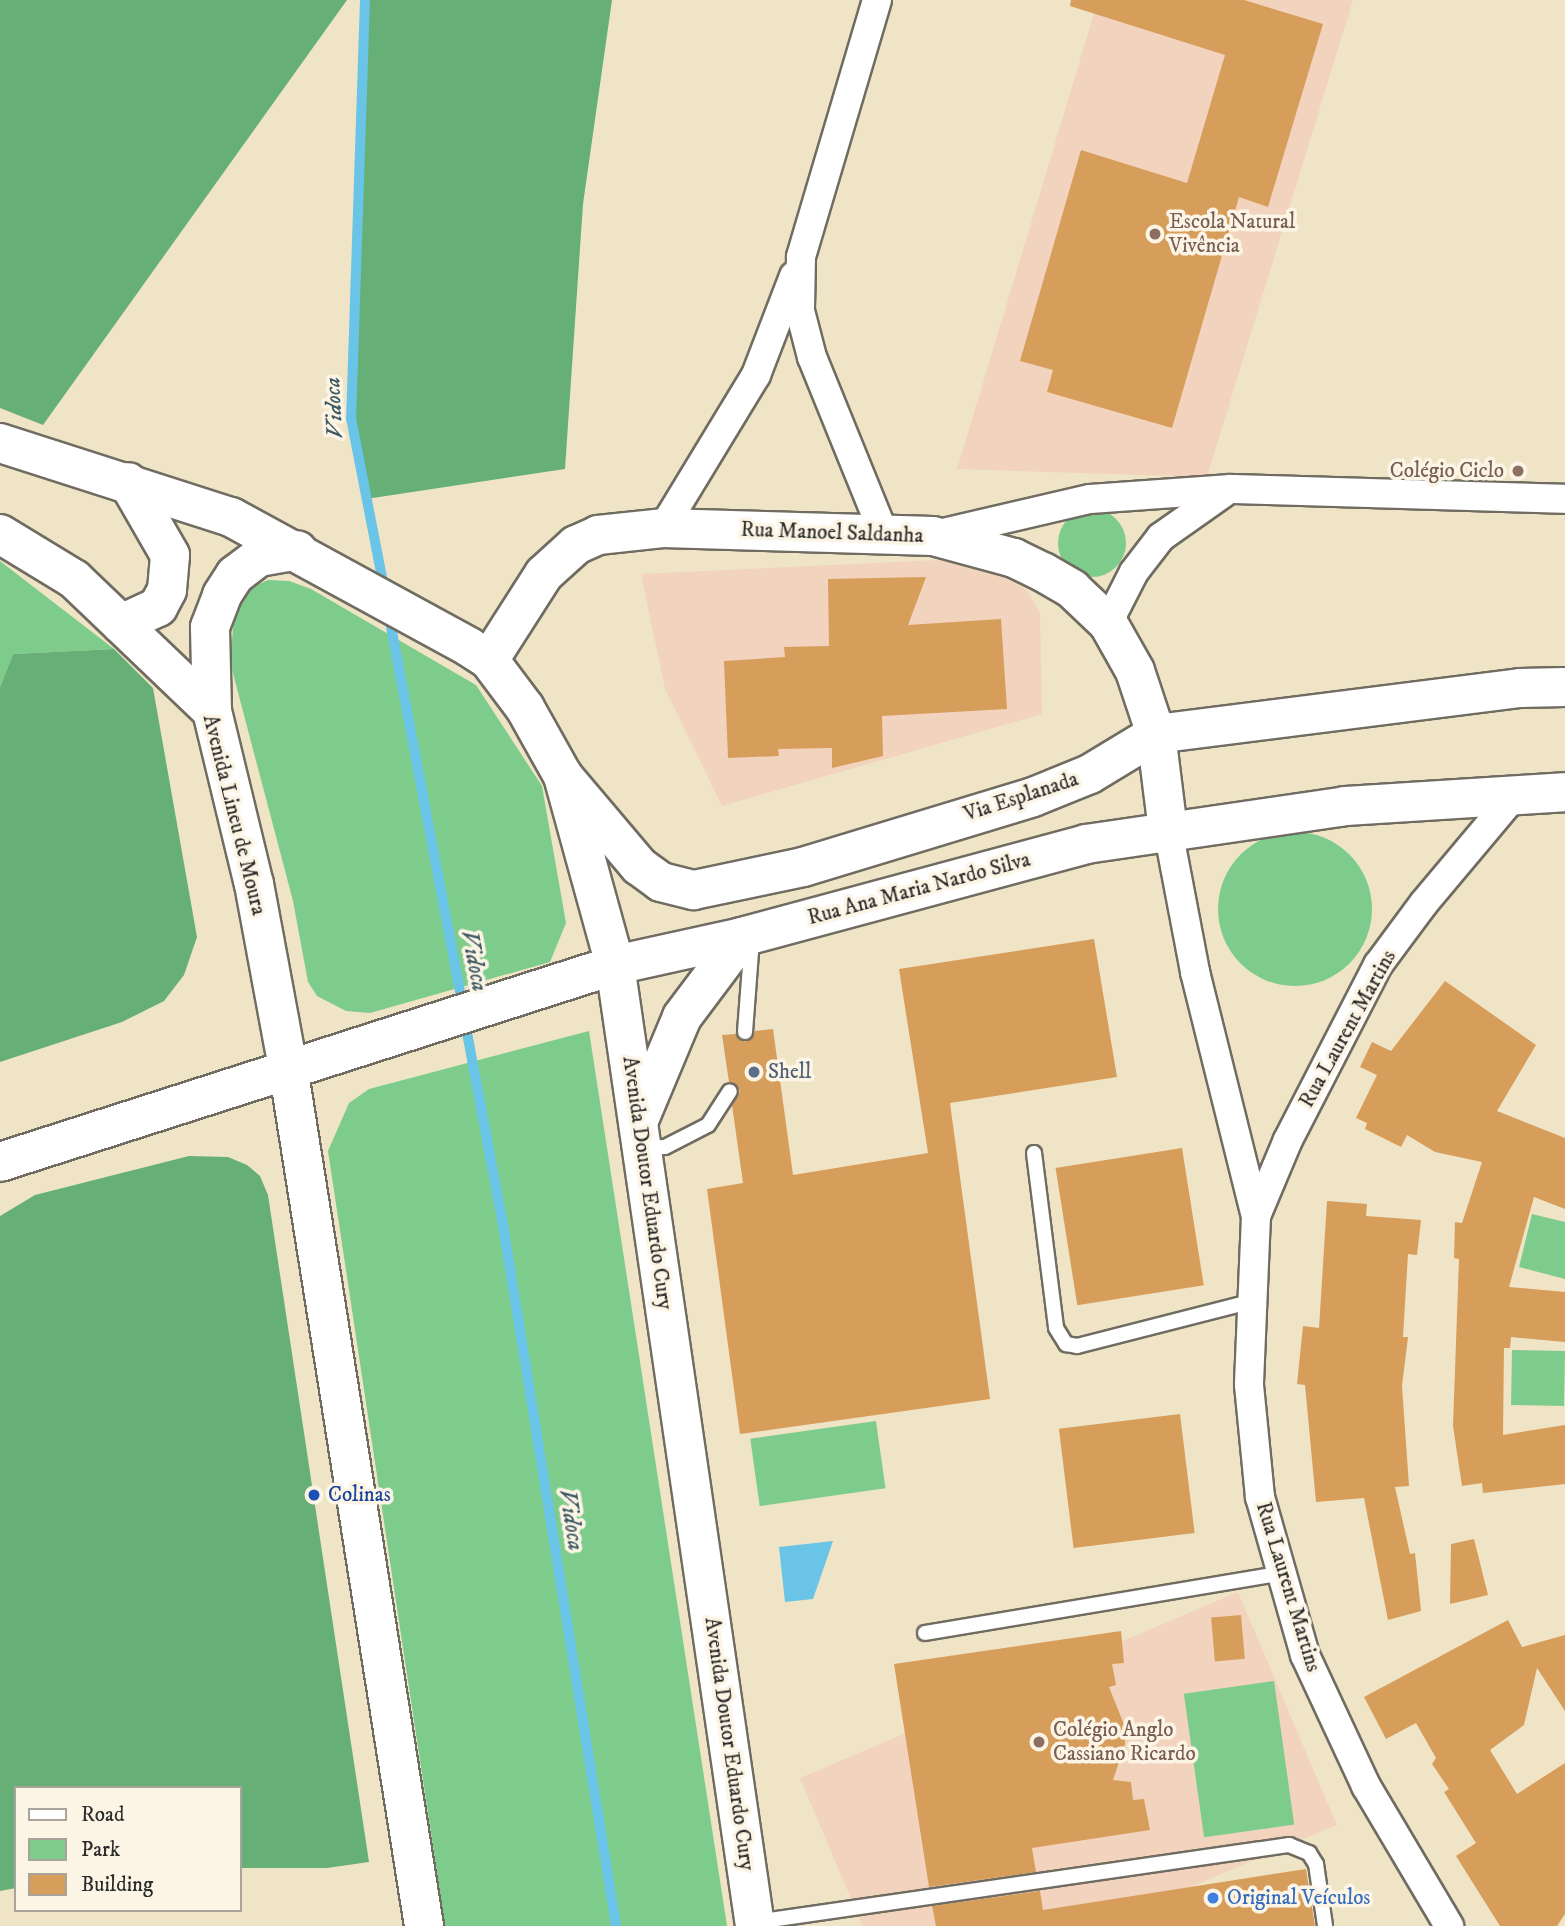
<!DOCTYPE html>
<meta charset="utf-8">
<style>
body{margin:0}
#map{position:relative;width:1565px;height:1926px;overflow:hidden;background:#f0e4c6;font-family:"IM FELL DW Pica",serif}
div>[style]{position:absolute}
.built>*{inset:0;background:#f2d4be;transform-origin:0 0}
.green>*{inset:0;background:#7ecc8b;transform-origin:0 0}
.round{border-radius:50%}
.forest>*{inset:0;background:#66b077}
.water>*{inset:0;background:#69c4e7}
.stream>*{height:10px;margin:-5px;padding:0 5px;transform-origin:5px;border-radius:5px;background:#69c4e7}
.building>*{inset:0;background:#d79d5b;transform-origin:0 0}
.roads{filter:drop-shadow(2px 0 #706c61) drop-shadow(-2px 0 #706c61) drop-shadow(0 2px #706c61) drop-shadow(0 -2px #706c61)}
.lane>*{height:14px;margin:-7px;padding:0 7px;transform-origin:7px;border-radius:7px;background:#fff}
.street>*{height:28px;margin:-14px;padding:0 14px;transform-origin:14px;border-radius:14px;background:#fff}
.secondary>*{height:38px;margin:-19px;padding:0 19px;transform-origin:19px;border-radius:19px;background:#fff}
.primary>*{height:38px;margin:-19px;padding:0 19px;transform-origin:19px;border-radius:19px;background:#fff}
.dots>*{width:19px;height:19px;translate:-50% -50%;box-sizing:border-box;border:4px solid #fcf5e5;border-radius:50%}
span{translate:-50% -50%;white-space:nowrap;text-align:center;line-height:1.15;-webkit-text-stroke:7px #fcf5e5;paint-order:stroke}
.education-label{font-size:21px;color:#785e54}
.left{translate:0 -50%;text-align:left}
.right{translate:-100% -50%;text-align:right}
.street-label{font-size:21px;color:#2b2b2b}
.service-label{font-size:21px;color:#4e5e75}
.transit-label{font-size:21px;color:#164399}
.shop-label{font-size:21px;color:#366cbe}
.water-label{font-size:23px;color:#3e5963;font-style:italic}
.legend{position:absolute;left:14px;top:1786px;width:228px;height:126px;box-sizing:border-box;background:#fcf5e5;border:2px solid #a8a49b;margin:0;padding:9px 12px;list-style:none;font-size:21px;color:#2b2b2b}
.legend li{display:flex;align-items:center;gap:14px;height:35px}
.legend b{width:35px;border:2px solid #a8a49b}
</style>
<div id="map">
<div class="built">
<div style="clip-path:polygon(1098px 0,1353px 0,1207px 477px,957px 469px)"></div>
<div style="clip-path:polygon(939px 560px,996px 574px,1026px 589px,1040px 613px,1042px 714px,722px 806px,665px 689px,641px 574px)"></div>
<div style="left:1238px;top:1592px;width:253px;height:476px;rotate:67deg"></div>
</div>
<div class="green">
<div class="round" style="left:1058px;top:509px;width:68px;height:68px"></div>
<div style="clip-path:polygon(0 561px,114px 649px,13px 654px,0 687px)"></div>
<div style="clip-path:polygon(268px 580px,289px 581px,311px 589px,476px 685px,542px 786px,566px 923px,550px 962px,370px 1013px,346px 1011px,317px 996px,308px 982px,293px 901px,230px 662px,234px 617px,252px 587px)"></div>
<div class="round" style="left:1218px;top:832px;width:154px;height:154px"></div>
<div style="clip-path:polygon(589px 1031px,727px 1926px,445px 1926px,328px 1151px,349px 1103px,369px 1089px)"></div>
<div style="clip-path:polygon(1532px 1214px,1565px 1222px,1565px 1279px,1519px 1267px)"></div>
<div style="left:1512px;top:1350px;width:53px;height:55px;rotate:1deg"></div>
<div style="left:876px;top:1421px;width:68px;height:127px;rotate:82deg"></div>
<div style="left:1274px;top:1681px;width:145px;height:91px;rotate:82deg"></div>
</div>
<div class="forest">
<div style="clip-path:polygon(0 0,347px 0,43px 425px,0 408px)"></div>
<div style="clip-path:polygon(365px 0,612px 0,583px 204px,565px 469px,366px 499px,351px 418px)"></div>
<div style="clip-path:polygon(114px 649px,153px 688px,197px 937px,184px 975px,164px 1001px,122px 1022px,0 1062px,0 687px,13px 654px)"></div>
<div style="clip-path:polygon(189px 1156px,228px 1157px,247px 1165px,260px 1176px,268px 1195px,369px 1862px,327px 1868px,240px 1868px,240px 1788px,16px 1788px,16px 1888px,0 1891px,0 1216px,35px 1195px)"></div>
</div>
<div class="water">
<div style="clip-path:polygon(833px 1541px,813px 1599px,785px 1602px,779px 1547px)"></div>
</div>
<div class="stream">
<div style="left:365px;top:0;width:418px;rotate:91.9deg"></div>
<div style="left:351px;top:418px;width:173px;rotate:79deg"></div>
<div style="left:389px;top:616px;width:398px;rotate:79.3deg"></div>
<div style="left:465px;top:1022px;width:200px;rotate:79.4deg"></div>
<div style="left:502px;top:1219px;width:716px;rotate:80.84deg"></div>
</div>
<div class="building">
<div style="clip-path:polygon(1071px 0,1244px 0,1323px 24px,1268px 207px,1239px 197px,1172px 428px,1047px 392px,1053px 370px,1020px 361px,1081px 150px,1187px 183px,1225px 55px,1070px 6px)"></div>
<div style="clip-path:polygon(926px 577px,908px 625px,1001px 619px,1007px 709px,882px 716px,883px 756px,832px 768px,832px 748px,778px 749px,779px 756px,728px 758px,724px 661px,785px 657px,784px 647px,829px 646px,828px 579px)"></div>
<div style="clip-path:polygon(1094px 939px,1117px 1077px,950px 1103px,990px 1399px,740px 1434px,707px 1189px,743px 1183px,732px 1105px,740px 1091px,729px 1082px,722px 1035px,736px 1034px,745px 1042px,755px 1031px,773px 1029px,793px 1175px,928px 1153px,899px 969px)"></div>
<div style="clip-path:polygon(1445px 981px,1536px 1045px,1497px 1111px,1565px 1138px,1565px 1209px,1534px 1197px,1509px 1287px,1565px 1292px,1565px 1342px,1511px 1337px,1510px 1348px,1504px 1348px,1503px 1435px,1565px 1425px,1565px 1484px,1483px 1493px,1482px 1483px,1462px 1486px,1453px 1426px,1459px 1259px,1454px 1258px,1455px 1222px,1462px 1223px,1482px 1162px,1435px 1152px,1407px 1135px,1401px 1147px,1365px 1129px,1367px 1123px,1356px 1118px,1377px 1075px,1360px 1067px,1372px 1042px,1391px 1051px)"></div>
<div style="left:1182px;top:1148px;width:139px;height:128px;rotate:81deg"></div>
<div style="clip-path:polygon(1327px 1201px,1367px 1204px,1366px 1216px,1421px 1220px,1417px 1255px,1408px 1254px,1403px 1337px,1408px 1337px,1402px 1386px,1409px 1486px,1395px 1487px,1410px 1554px,1415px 1553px,1421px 1611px,1388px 1620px,1364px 1498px,1316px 1502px,1305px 1385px,1297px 1384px,1303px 1326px,1319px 1328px)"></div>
<div style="left:1180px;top:1414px;width:120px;height:122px;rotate:83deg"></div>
<div style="clip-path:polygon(1474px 1539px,1488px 1595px,1450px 1604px,1451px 1544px)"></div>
<div style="left:1241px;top:1615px;width:44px;height:30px;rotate:85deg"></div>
<div style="clip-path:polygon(1508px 1620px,1522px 1647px,1565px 1635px,1565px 1711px,1537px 1668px,1524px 1725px,1490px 1750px,1517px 1794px,1565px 1763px,1565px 1914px,1557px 1926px,1500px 1926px,1456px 1856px,1476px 1843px,1444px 1792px,1449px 1789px,1432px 1764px,1436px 1758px,1416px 1723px,1386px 1739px,1364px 1697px)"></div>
<div style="clip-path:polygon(1121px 1631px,1124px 1663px,1112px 1664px,1116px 1685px,1109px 1687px,1125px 1727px,1125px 1744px,1113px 1780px,1131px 1782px,1133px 1800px,1144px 1799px,1150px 1830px,1032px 1848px,1036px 1872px,929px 1887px,894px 1664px)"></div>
<div style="clip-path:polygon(1306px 1869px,1315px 1926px,936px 1926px,932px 1906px,1040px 1891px,1043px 1910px)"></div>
</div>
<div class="roads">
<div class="lane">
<div style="left:745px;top:1032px;width:93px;rotate:-85.7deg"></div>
<div style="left:644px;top:1148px;width:21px;rotate:-3deg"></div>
<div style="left:665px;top:1147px;width:48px;rotate:-27.1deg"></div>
<div style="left:708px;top:1125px;width:40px;rotate:-57.1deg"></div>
<div style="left:1034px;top:1153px;width:176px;rotate:82.8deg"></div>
<div style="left:1056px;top:1328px;width:19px;rotate:58deg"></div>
<div style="left:1066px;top:1344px;width:11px;rotate:10deg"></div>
<div style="left:1077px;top:1346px;width:182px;rotate:-14.3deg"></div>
<div style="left:925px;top:1633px;width:362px;rotate:-9.5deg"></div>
<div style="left:756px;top:1922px;width:539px;rotate:-8.22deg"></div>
<div style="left:1289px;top:1845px;width:22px;rotate:22deg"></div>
<div style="left:1309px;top:1853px;width:13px;rotate:58deg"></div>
<div style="left:1316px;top:1864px;width:63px;rotate:81.7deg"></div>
</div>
<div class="street">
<div style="left:877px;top:0;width:268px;rotate:106.5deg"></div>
<div style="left:801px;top:257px;width:54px;rotate:91.1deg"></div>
<div style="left:800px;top:311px;width:48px;rotate:75.4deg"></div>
<div style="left:812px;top:357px;width:189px;rotate:67.9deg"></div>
<div style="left:663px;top:528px;width:179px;rotate:-58.7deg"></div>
<div style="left:756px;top:375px;width:106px;rotate:-69deg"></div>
<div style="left:935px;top:535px;width:159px;rotate:-13.1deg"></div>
<div style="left:1090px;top:499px;width:141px;rotate:-4.1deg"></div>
<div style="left:1231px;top:489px;width:334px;rotate:1.7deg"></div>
<div style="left:1108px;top:623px;width:57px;rotate:-63deg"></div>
<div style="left:1134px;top:572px;width:44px;rotate:-52.4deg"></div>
<div style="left:1161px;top:537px;width:78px;rotate:-35.1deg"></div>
<div style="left:1168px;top:830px;width:145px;rotate:79.2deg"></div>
<div style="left:1195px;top:972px;width:252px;rotate:76deg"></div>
<div style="left:1256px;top:1216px;width:169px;rotate:92.4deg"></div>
<div style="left:1249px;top:1385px;width:113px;rotate:84.4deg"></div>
<div style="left:1260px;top:1497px;width:164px;rotate:74.1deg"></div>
<div style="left:1305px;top:1655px;width:145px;rotate:65deg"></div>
<div style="left:1366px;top:1786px;width:163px;rotate:59.3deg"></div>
<div style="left:1256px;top:1216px;width:82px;rotate:-67.2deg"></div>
<div style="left:1288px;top:1140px;width:197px;rotate:-62.8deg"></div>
<div style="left:1378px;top:965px;width:77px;rotate:-53.4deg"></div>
<div style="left:1424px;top:903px;width:145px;rotate:-50deg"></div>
</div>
<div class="secondary">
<div style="left:489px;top:660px;width:102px;rotate:-57.4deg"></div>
<div style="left:544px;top:574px;width:43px;rotate:-42.2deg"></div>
<div style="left:576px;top:545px;width:24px;rotate:-24deg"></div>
<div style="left:598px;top:535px;width:65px;rotate:-6.1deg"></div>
<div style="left:663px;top:528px;width:270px;rotate:1.7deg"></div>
<div style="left:933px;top:536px;width:84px;rotate:15.2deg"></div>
<div style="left:1014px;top:558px;width:32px;rotate:26deg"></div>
<div style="left:1043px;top:572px;width:34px;rotate:30deg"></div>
<div style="left:1072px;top:589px;width:50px;rotate:43.4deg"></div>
<div style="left:1108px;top:623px;width:55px;rotate:60.6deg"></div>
<div style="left:1135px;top:671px;width:66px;rotate:71.6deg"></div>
<div style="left:1156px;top:734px;width:97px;rotate:82.9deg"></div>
<div style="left:563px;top:776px;width:118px;rotate:49.8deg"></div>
<div style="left:639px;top:866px;width:27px;rotate:36deg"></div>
<div style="left:661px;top:882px;width:34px;rotate:14deg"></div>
<div style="left:694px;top:890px;width:111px;rotate:-11.9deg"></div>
<div style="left:803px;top:867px;width:240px;rotate:-16.9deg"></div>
<div style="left:1033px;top:797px;width:61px;rotate:-22deg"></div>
<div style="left:1090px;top:774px;width:77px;rotate:-31.2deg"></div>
<div style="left:1156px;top:734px;width:367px;rotate:-7.2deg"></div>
<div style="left:1520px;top:688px;width:45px;rotate:-1.3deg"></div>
<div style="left:0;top:1162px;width:646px;rotate:-17.76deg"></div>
<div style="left:615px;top:965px;width:130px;rotate:-12.4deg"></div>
<div style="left:742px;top:937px;width:356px;rotate:-15.1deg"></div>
<div style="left:1086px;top:844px;width:262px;rotate:-8.3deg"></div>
<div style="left:1345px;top:806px;width:220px;rotate:-3.6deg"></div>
</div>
<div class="primary">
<div style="left:0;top:443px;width:243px;rotate:17.8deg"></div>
<div style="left:231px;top:517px;width:271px;rotate:28.6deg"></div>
<div style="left:469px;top:647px;width:24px;rotate:33deg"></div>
<div style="left:489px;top:660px;width:60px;rotate:53.1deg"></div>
<div style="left:525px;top:708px;width:78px;rotate:60.8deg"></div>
<div style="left:563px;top:776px;width:196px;rotate:74.6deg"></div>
<div style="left:615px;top:965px;width:971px;rotate:81.71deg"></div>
<div style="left:0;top:534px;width:87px;rotate:31.3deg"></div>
<div style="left:74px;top:579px;width:191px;rotate:43.7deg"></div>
<div style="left:212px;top:711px;width:178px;rotate:76.4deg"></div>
<div style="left:254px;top:884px;width:186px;rotate:79.5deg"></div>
<div style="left:288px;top:1067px;width:870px;rotate:81deg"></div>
<div style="left:121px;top:624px;width:41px;rotate:-24.7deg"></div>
<div style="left:158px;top:607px;width:19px;rotate:-62deg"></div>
<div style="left:167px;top:590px;width:35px;rotate:-85deg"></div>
<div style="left:170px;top:555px;width:84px;rotate:-119.9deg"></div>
<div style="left:212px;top:711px;width:84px;rotate:-91.4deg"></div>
<div style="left:210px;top:627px;width:34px;rotate:-69deg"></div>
<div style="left:222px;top:595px;width:24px;rotate:-57deg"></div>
<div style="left:235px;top:575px;width:30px;rotate:-37deg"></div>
<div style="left:259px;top:557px;width:39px;rotate:-10deg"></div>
<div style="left:639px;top:1120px;width:112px;rotate:-67.3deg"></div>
<div style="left:682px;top:1017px;width:100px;rotate:-53.1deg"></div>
</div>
</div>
<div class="dots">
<div style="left:1155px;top:234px;background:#8d6e63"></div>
<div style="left:1518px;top:471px;background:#8d6e63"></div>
<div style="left:754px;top:1072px;background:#5c6f8a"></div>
<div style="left:314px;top:1495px;background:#1a4fb4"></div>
<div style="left:1039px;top:1742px;background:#8d6e63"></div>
<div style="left:1213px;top:1898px;background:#3f7fe0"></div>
</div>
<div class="education-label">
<span class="left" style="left:1169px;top:234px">Escola Natural<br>Vivência</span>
<span class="right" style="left:1504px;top:471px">Colégio Ciclo</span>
<span class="left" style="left:1053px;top:1742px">Colégio Anglo<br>Cassiano Ricardo</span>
</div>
<div class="street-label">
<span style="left:832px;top:533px;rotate:2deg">Rua Manoel Saldanha</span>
<span style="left:1021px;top:797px;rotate:-18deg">Via Esplanada</span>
<span style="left:234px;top:815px;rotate:76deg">Avenida Lineu de Moura</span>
<span style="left:919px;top:889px;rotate:-15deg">Rua Ana Maria Nardo Silva</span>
<span style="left:1348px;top:1029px;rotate:-61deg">Rua Laurent Martins</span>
<span style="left:647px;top:1183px;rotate:82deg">Avenida Doutor Eduardo Cury</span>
<span style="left:1288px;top:1587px;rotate:73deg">Rua Laurent Martins</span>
<span style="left:729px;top:1744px;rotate:82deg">Avenida Doutor Eduardo Cury</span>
</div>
<div class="service-label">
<span class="left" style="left:768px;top:1072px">Shell</span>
</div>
<div class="transit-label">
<span class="left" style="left:328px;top:1495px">Colinas</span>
</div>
<div class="shop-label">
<span class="left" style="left:1227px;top:1898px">Original Veículos</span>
</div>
<div class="water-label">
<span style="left:335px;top:408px;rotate:-93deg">Vidoca</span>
<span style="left:473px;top:961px;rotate:79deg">Vidoca</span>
<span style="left:570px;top:1520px;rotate:81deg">Vidoca</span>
</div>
<ul class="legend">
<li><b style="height:9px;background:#fff"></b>Road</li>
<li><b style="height:19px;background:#7ecc8b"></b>Park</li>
<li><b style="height:19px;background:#d79d5b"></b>Building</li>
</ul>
</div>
